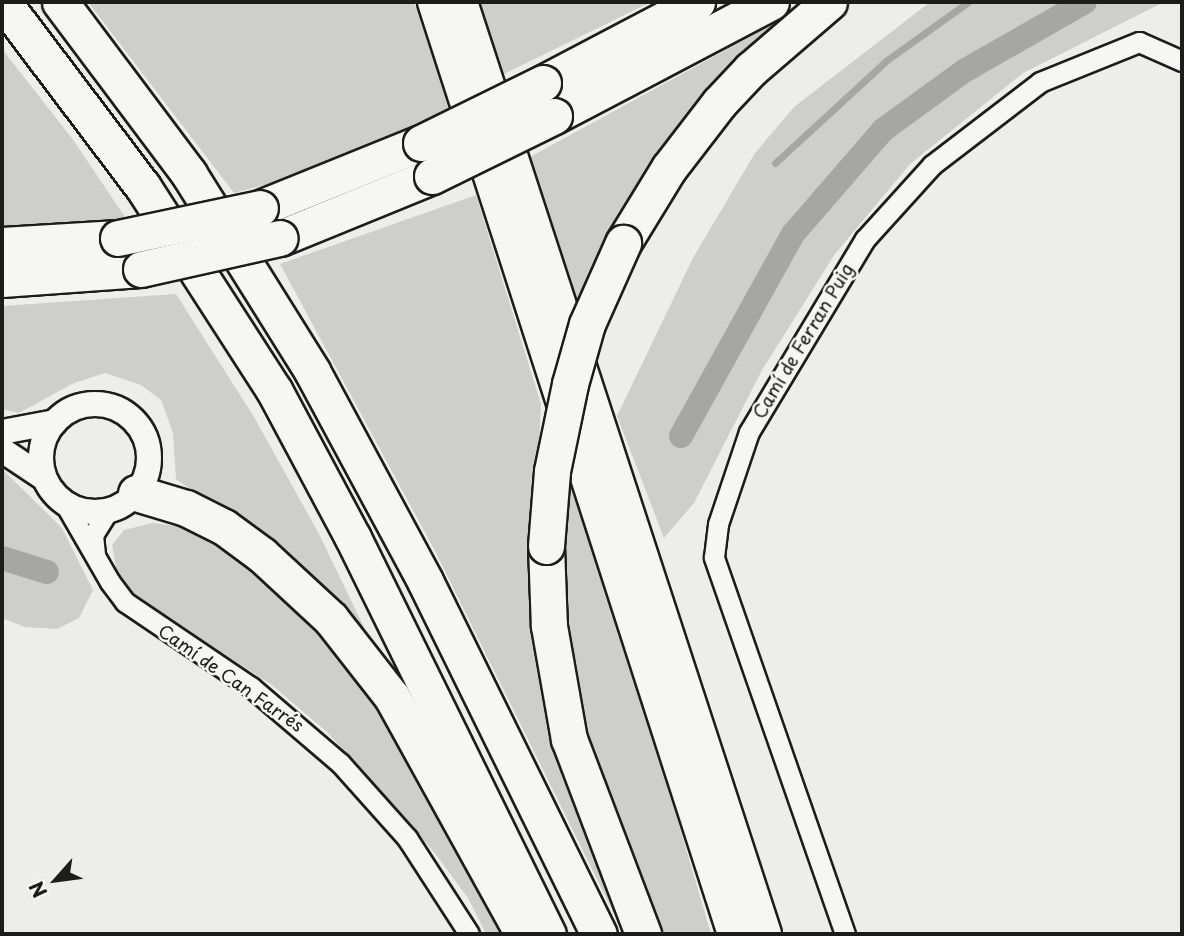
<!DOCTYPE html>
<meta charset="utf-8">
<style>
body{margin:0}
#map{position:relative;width:1184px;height:936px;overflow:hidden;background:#edede9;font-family:"Playpen Sans",sans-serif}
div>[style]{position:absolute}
.green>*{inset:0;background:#cececb}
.stream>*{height:7px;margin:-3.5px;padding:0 3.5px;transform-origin:3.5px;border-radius:3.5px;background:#a6a6a3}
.canal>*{height:24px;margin:-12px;padding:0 12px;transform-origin:12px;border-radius:12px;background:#a6a6a3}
.roads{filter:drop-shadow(2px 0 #1c1c1c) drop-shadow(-2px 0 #1c1c1c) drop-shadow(0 2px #1c1c1c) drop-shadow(0 -2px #1c1c1c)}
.minor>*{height:19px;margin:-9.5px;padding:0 9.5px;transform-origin:9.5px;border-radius:9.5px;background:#f6f6f2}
.tertiary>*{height:24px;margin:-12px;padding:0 12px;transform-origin:12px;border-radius:12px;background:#f6f6f2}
.tertiary>.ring{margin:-12px;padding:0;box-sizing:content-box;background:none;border:24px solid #f6f6f2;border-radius:50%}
.trunk>*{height:32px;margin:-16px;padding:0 16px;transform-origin:16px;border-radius:16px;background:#f6f6f2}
.motorway>*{height:35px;margin:-17.5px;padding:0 17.5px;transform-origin:17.5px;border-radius:17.5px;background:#f6f6f2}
.bridges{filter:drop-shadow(2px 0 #1c1c1c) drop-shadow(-2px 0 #1c1c1c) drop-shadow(0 2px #1c1c1c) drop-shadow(0 -2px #1c1c1c)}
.motorway-bridge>*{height:35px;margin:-17.5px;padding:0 17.5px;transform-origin:17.5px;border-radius:17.5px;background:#f6f6f2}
span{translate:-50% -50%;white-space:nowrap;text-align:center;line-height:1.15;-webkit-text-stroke:5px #f6f6f2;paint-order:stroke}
.street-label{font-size:18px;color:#1c1c1c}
.frame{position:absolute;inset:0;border:4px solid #1c1c1c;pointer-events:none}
.north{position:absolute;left:21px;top:845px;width:70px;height:70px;-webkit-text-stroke:5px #f6f6f2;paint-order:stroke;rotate:242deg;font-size:19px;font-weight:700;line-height:28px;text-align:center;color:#1c1c1c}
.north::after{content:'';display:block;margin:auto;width:24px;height:32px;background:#1c1c1c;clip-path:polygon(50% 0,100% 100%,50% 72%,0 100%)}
</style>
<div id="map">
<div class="green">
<div style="clip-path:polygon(88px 2px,414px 2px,451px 108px,376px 144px,290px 178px,234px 193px)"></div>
<div style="clip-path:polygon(480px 2px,651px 2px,500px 76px)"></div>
<div style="clip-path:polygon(930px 2px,1164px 2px,1023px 73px,910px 164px,835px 254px,762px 370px,694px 503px,664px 538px,617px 416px,693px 258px,755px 153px,794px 107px)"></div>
<div style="clip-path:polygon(781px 20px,577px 307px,530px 157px)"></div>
<div style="clip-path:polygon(2px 49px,74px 141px,127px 220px,2px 230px)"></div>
<div style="clip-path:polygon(476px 195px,541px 404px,532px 591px,628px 934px,624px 934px,434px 549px,280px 264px)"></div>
<div style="clip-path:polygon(176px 294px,254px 417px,318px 532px,372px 644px,294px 564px,176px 479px,173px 433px,161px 400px,141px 385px,105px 373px,74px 383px,19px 413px,2px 409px,2px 306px)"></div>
<div style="clip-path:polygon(2px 469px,62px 528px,93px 590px,79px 618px,57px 629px,25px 627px,2px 618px)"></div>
<div style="clip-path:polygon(571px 471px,634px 671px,711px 934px,665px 934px,611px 812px,578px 708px,563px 556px)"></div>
<div style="clip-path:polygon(153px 523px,184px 527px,221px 549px,267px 579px,317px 624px,386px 723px,500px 934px,486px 934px,468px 898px,434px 852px,327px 732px,272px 685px,137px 598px,117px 572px,112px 545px,124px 530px)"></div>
</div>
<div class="stream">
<div style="left:775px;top:163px;width:152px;rotate:-42.6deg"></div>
<div style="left:887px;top:60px;width:100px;rotate:-35.6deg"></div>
</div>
<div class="canal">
<div style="left:681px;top:436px;width:231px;rotate:-61deg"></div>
<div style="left:793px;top:234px;width:138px;rotate:-49.1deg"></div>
<div style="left:883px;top:130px;width:100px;rotate:-36.1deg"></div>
<div style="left:964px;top:71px;width:139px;rotate:-29.7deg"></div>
<div style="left:2px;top:558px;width:47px;rotate:17.3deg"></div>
</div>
<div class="roads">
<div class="minor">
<div style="left:65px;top:504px;width:90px;rotate:60deg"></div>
<div style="left:110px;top:582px;width:25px;rotate:53deg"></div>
<div style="left:125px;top:602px;width:152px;rotate:34deg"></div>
<div style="left:251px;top:687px;width:117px;rotate:40.5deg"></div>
<div style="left:340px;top:763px;width:101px;rotate:48.2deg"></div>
<div style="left:407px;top:838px;width:114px;rotate:57.1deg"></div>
<div style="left:95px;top:554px;width:19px;rotate:-96deg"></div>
<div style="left:93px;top:535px;width:28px;rotate:-58deg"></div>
<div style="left:845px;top:934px;width:399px;rotate:-109.2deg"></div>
<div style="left:714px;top:557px;width:33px;rotate:-83deg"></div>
<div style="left:718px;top:524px;width:97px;rotate:-71.4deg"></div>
<div style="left:749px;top:432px;width:225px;rotate:-59deg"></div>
<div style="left:865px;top:239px;width:100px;rotate:-47.8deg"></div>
<div style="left:932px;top:165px;width:136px;rotate:-37.5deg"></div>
<div style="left:1040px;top:82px;width:107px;rotate:-22deg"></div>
<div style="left:1139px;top:42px;width:47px;rotate:23.8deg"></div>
</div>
<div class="tertiary">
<div class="ring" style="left:41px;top:404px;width:84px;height:84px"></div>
<div style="left:2px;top:432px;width:54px;rotate:-10.7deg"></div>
<div style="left:2px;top:450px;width:50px;rotate:33.7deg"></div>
</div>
<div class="trunk">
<div style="left:434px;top:2px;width:979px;rotate:72.16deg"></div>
<div style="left:461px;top:2px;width:980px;rotate:71.93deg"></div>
</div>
<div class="motorway">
<div style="left:3px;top:2px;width:232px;rotate:52.9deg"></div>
<div style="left:143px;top:187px;width:242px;rotate:57.2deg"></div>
<div style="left:274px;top:390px;width:168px;rotate:61.9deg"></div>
<div style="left:353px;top:538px;width:441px;rotate:63.8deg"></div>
<div style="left:60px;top:2px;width:215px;rotate:53.1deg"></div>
<div style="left:189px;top:174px;width:232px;rotate:58deg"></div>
<div style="left:312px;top:371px;width:238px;rotate:61.7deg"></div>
<div style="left:425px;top:581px;width:394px;rotate:63.8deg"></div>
<div style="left:543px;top:83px;width:174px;rotate:-27.7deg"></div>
<div style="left:554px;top:116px;width:245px;rotate:-27.7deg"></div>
<div style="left:260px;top:208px;width:174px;rotate:-22deg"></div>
<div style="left:280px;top:238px;width:164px;rotate:-22.2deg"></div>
<div style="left:623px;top:243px;width:88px;rotate:-58.5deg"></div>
<div style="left:669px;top:168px;width:82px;rotate:-52.4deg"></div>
<div style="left:719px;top:103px;width:47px;rotate:-46.7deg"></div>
<div style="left:751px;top:69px;width:103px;rotate:-40.7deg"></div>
<div style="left:2px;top:245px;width:116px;rotate:-3.5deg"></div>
<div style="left:2px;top:279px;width:139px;rotate:-4.1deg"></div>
<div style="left:136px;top:493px;width:52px;rotate:16.7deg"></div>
<div style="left:186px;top:508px;width:42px;rotate:26.6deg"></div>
<div style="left:224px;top:527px;width:47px;rotate:36.4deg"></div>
<div style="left:262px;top:555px;width:94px;rotate:42.8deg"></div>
<div style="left:331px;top:619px;width:99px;rotate:52deg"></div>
<div style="left:392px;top:697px;width:271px;rotate:61.1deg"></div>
<div style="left:546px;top:546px;width:80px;rotate:87.9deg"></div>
<div style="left:549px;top:626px;width:115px;rotate:80deg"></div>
<div style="left:569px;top:739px;width:209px;rotate:69.2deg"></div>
</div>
</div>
<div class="bridges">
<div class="motorway-bridge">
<div style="left:421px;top:143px;width:136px;rotate:-26.2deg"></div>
<div style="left:432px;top:176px;width:136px;rotate:-26.2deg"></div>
<div style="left:118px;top:238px;width:145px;rotate:-11.9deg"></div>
<div style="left:141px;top:269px;width:142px;rotate:-12.6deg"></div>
<div style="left:546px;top:546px;width:75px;rotate:-85.4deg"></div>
<div style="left:552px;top:471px;width:89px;rotate:-78.3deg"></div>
<div style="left:570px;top:384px;width:62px;rotate:-74.2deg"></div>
<div style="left:587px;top:324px;width:89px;rotate:-66deg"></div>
</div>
</div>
<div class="street-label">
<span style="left:803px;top:341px;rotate:-59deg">Camí de Ferran Puig</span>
<span style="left:231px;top:678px;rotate:35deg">Camí de Can Farrés</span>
</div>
<div class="frame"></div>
<div class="north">N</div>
</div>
